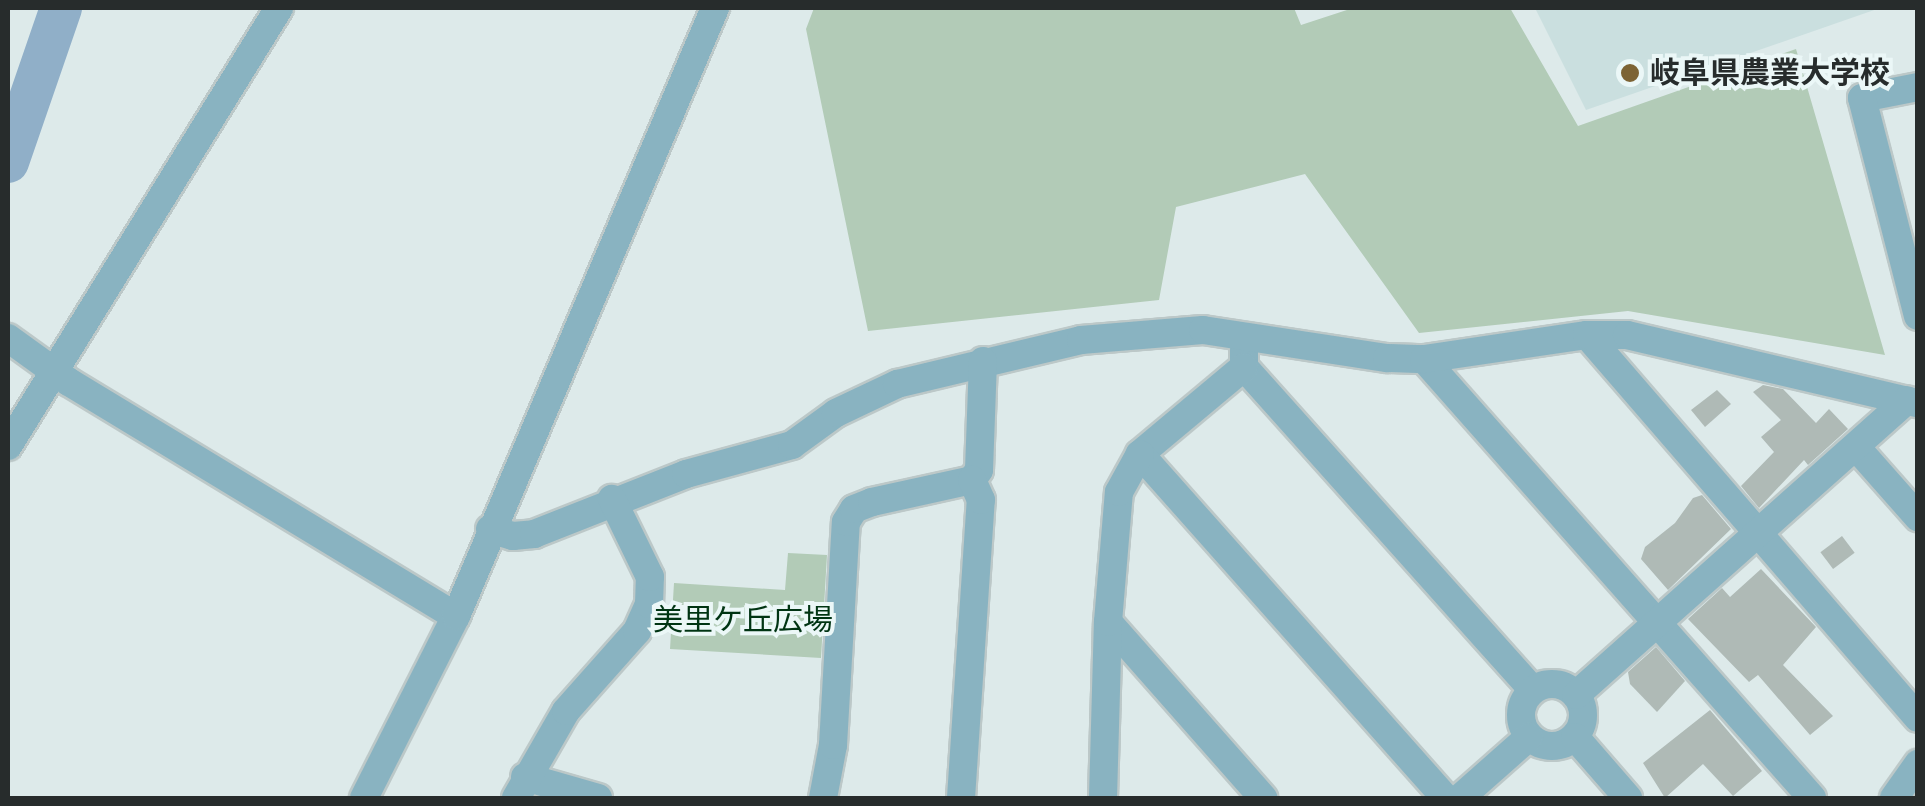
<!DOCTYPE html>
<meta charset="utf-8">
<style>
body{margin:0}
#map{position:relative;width:1925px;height:806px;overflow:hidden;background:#ddeaea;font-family:"Space Grotesk","Noto Sans JP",sans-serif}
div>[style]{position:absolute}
.built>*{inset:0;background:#cadfdf}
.green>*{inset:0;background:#b2cbb7}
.river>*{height:42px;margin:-21px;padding:0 21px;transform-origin:21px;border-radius:21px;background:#90afc8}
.building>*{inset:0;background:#afbab6;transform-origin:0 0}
.roads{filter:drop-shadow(2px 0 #bcc8c8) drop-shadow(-2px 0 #bcc8c8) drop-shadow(0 2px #bcc8c8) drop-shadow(0 -2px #bcc8c8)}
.minor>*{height:28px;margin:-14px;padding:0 14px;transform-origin:14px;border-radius:14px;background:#89b3c1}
.minor>.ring{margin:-14px;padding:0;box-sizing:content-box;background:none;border:28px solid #89b3c1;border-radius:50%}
.dots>*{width:28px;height:28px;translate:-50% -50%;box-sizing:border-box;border:5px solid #ebf7f7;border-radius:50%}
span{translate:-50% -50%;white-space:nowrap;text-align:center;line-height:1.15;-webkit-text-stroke:8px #ebf7f7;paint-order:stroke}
.poi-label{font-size:30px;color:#272c2c;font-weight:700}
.left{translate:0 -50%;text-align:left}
.park-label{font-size:30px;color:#003413}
.frame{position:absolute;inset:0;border:10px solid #272c2c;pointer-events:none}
</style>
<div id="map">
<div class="built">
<div style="clip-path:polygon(1535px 8px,1880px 8px,1586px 110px)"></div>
</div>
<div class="green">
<div style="clip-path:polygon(814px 8px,1294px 8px,1301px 25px,1353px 8px,1510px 8px,1578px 126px,1796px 49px,1885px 355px,1628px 311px,1419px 333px,1305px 174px,1176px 207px,1159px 300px,868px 331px,806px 29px)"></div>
<div style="clip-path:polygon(788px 553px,827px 555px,821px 658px,670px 649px,674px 583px,785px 590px)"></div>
</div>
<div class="river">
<div style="left:8px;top:162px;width:163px;rotate:-71deg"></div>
</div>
<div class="building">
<div style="clip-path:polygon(1763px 385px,1783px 389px,1816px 423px,1829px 409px,1848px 429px,1808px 465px,1804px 460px,1759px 508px,1741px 486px,1774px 452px,1761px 437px,1781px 420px,1753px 392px)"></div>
<div style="clip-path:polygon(1717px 390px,1731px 404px,1705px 427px,1691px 410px)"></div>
<div style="clip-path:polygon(1702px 495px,1731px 529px,1668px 590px,1641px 559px,1645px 547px,1675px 523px,1693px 498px)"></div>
<div style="left:1842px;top:536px;width:21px;height:27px;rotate:53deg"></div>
<div style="clip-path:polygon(1761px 569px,1816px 627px,1783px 665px,1833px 716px,1810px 735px,1758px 675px,1749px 682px,1688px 619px,1722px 588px,1730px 597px)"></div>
<div style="clip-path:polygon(1656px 647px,1685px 681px,1657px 712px,1630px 684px,1628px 672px)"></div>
<div style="clip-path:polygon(1710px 710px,1762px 771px,1733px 796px,1703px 764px,1665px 798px,1643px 763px)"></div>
</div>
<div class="roads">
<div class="minor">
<div style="left:1918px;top:87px;width:57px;rotate:168.9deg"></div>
<div style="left:1862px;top:98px;width:225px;rotate:75.6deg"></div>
<div style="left:1587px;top:335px;width:506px;rotate:49.17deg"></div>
<div style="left:8px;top:338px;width:75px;rotate:35.8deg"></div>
<div style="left:69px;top:382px;width:452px;rotate:31.2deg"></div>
<div style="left:1244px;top:350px;width:17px;rotate:90deg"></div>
<div style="left:1244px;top:367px;width:433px;rotate:48.2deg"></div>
<div style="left:1424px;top:359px;width:586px;rotate:48.53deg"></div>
<div style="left:1244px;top:367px;width:136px;rotate:140.1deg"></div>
<div style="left:1140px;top:454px;width:460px;rotate:48.4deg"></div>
<div style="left:8px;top:446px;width:515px;rotate:-58.25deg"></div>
<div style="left:1856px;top:447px;width:94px;rotate:48.5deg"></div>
<div style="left:490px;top:529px;width:24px;rotate:17deg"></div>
<div style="left:513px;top:536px;width:21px;rotate:-5deg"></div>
<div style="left:534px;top:534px;width:163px;rotate:-21.5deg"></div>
<div style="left:686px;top:474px;width:110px;rotate:-15.3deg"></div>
<div style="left:792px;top:445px;width:54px;rotate:-36deg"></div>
<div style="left:836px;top:413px;width:68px;rotate:-25.4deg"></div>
<div style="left:897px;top:384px;width:189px;rotate:-13.4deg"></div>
<div style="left:1081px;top:340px;width:122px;rotate:-4.7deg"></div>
<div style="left:1203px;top:330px;width:186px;rotate:8.7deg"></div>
<div style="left:1387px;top:358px;width:37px;rotate:2deg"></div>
<div style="left:1424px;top:359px;width:165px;rotate:-8.4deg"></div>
<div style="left:1587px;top:335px;width:40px"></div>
<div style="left:1627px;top:335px;width:299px;rotate:13.2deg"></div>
<div style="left:1108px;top:622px;width:235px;rotate:48.6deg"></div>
<div class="ring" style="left:1521px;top:684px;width:34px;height:34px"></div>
<div style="left:1576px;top:695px;width:443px;rotate:-41.7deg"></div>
<div style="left:1575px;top:737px;width:81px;rotate:49deg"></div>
<div style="left:525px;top:777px;width:76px;rotate:16deg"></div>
<div style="left:364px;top:798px;width:204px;rotate:-63.2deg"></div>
<div style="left:456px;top:616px;width:661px;rotate:-66.93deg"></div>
<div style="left:516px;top:798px;width:100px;rotate:-60.1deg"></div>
<div style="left:566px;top:711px;width:107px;rotate:-48.4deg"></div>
<div style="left:637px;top:631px;width:30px;rotate:-66deg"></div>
<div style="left:649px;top:604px;width:27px;rotate:-88deg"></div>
<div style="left:650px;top:577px;width:87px;rotate:-116deg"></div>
<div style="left:823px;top:798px;width:54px;rotate:-79.3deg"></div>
<div style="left:833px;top:745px;width:223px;rotate:-86.7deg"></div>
<div style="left:846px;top:522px;width:15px;rotate:-58deg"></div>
<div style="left:854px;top:509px;width:19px;rotate:-21deg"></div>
<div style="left:872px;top:502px;width:102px;rotate:-12.4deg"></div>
<div style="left:972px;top:480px;width:12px;rotate:-55deg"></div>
<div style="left:979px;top:470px;width:109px;rotate:-87.9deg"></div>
<div style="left:961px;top:798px;width:299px;rotate:-86.2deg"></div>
<div style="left:981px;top:500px;width:22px;rotate:-114deg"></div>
<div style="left:1103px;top:798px;width:176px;rotate:-88.4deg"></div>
<div style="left:1108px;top:622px;width:130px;rotate:-85.2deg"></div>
<div style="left:1119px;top:492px;width:43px;rotate:-61.1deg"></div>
<div style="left:1460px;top:798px;width:92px;rotate:-41.5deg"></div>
<div style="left:1894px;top:798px;width:42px;rotate:-54.8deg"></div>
</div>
</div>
<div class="dots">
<div style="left:1630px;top:73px;background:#7d6334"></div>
</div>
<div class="poi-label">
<span class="left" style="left:1650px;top:73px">岐阜県農業大学校</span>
</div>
<div class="park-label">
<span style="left:743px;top:620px">美里ケ丘広場</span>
</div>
<div class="frame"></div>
</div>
